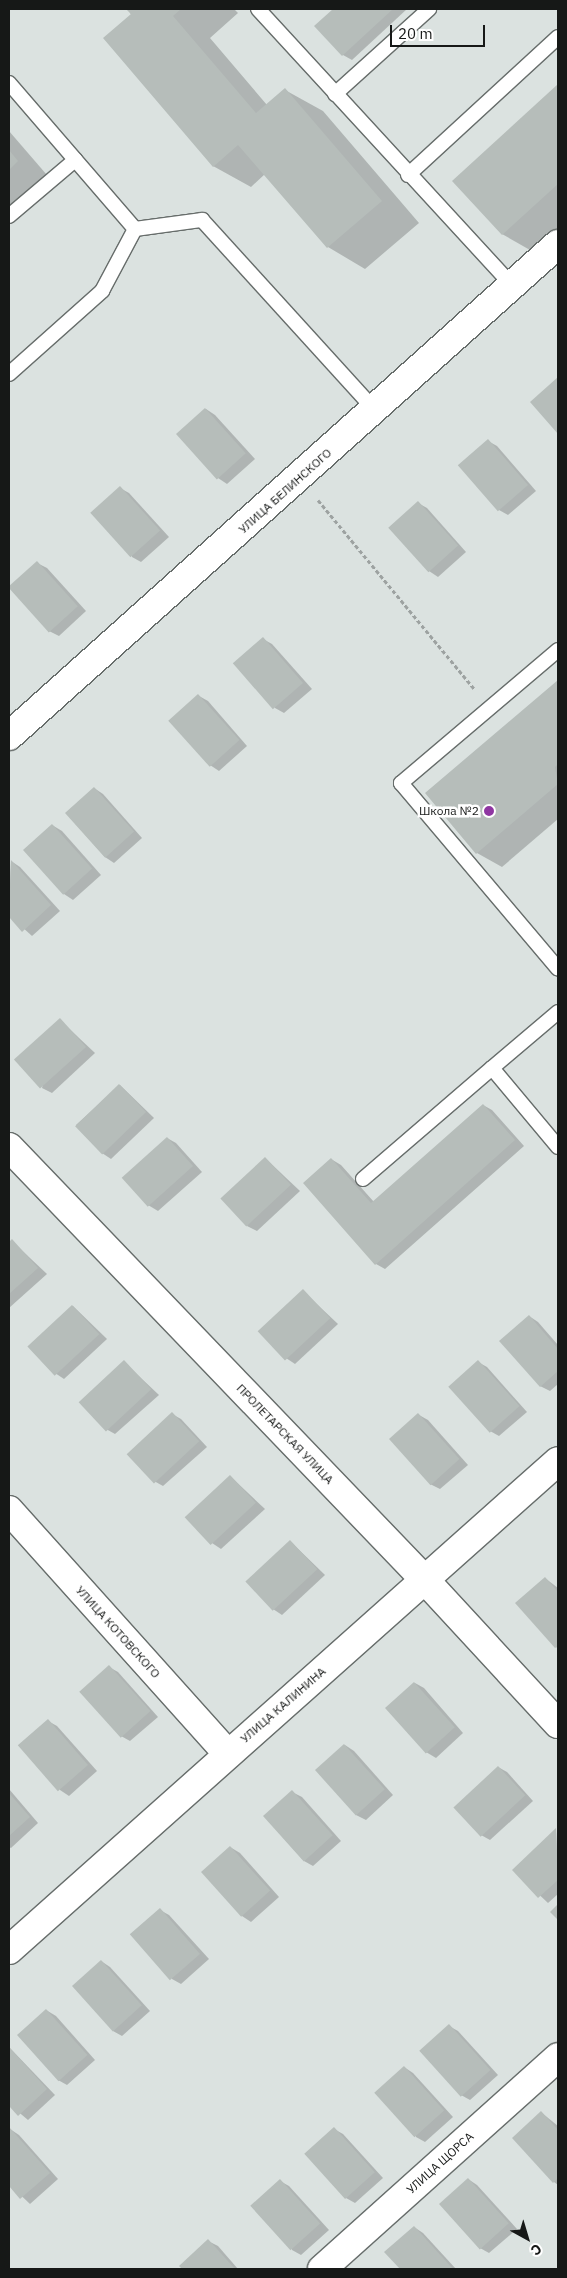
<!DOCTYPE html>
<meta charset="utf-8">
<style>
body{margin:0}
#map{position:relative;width:567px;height:2278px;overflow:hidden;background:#dbe2e0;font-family:"IBM Plex Sans",sans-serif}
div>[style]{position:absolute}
.shadow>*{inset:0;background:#0003}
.building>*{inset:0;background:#b6bdba;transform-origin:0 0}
.path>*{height:3px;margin-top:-1.5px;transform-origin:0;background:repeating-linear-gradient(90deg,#9da2a1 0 4px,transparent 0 6.5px)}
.roads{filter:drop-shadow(1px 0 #676d6b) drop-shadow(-1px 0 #676d6b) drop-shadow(0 1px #676d6b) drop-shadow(0 -1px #676d6b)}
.service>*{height:14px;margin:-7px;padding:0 7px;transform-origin:7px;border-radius:7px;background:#fff}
.minor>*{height:28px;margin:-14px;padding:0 14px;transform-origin:14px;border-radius:14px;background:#fff}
.dots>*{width:14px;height:14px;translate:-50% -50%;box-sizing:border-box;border:2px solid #fff;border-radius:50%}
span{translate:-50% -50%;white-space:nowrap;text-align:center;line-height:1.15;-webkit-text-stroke:5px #fff;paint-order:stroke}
.street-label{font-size:12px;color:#161817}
.poi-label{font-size:12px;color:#161817}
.right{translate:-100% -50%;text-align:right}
.frame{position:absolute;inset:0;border:10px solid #161817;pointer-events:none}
.north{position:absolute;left:502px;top:2213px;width:50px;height:50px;-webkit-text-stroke:4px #fff;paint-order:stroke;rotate:141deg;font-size:14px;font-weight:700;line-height:20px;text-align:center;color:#161817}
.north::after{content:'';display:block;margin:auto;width:18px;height:22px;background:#161817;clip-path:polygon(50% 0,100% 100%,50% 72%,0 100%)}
.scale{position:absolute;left:390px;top:25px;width:95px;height:22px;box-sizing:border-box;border:2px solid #161817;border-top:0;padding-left:6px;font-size:15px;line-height:18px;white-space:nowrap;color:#161817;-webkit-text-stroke:4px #fff;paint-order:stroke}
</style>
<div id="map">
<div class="shadow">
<div style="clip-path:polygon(128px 9px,234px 9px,238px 13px,210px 38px,267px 105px,285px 90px,323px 111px,419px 223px,365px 269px,328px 247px,265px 174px,251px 187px,213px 166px)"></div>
<div style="clip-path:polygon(335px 9px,407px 9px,352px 60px,343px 55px,316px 26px)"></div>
<div style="clip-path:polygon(558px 85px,558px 236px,537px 254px,502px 234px,453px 181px)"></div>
<div style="clip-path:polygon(9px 131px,53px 182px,9px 219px)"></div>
<div style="clip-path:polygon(558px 379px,558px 432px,532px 402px)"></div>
<div style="clip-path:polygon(206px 409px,215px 415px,255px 459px,227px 484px,218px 478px,178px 434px)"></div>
<div style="clip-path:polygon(488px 441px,497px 446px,536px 491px,508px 515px,499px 510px)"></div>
<div style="clip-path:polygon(120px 488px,129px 493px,169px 537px,141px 562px,132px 557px)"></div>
<div style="clip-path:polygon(418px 503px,427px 508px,466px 552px,438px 577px,429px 571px,390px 527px)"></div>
<div style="clip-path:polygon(37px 563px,47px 568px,86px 611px,59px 636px,49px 631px)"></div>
<div style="clip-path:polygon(263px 639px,272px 644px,312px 689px,284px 713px,275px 708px)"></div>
<div style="clip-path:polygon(558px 682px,558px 819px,502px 867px,477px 853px,426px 793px)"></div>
<div style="clip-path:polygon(199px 696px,208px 701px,247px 746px,219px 771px,210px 765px)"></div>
<div style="clip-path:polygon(94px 788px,103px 794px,142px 838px,114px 863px,105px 857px,66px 813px)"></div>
<div style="clip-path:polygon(52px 825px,62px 831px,101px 875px,73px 900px,64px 894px,24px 850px)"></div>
<div style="clip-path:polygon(11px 861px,20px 867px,60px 911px,32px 936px,9px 915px)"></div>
<div style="clip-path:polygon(60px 1020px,95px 1053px,52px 1093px,42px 1088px)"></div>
<div style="clip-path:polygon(120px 1085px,154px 1118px,111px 1159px,102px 1153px,76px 1125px)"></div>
<div style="clip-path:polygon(483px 1105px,492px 1110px,524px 1146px,385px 1269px,376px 1264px,331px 1159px,341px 1165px,374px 1202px)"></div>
<div style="clip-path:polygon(167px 1138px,176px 1143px,202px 1172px,158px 1211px,148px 1205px)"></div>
<div style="clip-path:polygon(265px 1158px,300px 1191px,257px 1231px,247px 1226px)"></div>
<div style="clip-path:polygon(12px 1241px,47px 1274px,9px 1308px,9px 1243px)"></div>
<div style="clip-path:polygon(303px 1291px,338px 1324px,295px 1364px,286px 1358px)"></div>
<div style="clip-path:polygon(73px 1306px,107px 1339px,64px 1379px,55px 1373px)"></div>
<div style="clip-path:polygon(529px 1316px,538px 1322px,558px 1345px,558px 1384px,550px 1391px,540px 1386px)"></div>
<div style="clip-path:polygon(124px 1362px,159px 1395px,115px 1434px,106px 1429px)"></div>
<div style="clip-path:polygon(478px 1362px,487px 1367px,527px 1412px,499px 1436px,490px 1431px)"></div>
<div style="clip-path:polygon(172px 1414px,181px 1419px,207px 1447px,163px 1486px,154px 1481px)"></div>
<div style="clip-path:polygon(419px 1415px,428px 1420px,468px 1465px,440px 1489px,430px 1484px)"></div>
<div style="clip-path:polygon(230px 1476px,265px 1509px,221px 1549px,212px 1543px)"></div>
<div style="clip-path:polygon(291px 1542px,325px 1575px,282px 1615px,273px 1609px,247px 1581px)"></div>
<div style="clip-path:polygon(545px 1578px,558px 1588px,558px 1649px,517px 1603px)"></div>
<div style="clip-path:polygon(109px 1667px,118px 1672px,158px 1717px,130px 1741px,121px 1736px)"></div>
<div style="clip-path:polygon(415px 1683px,424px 1688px,463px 1733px,436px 1758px,426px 1752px)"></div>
<div style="clip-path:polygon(48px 1721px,57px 1726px,97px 1771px,69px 1796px,60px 1790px)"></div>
<div style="clip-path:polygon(345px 1745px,354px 1751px,393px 1795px,366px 1820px,356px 1815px)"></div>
<div style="clip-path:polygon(498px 1767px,507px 1772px,533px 1801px,490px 1840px,481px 1835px)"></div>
<div style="clip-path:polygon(9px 1789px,38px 1823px,11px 1848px,9px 1847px)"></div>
<div style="clip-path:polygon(292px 1792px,302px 1797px,341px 1841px,313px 1866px,304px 1861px,265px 1817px)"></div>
<div style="clip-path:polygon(556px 1830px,558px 1894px,548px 1903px,513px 1870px)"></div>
<div style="clip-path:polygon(230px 1847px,240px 1853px,279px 1897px,251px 1922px,242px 1916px)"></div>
<div style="clip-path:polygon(160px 1910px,169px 1915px,209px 1959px,181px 1984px,172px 1979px)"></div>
<div style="clip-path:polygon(101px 1961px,110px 1967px,150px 2011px,122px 2036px,113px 2031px)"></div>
<div style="clip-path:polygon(46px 2010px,56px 2016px,95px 2060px,67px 2085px,58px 2080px)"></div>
<div style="clip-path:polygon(449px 2026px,458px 2031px,498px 2075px,470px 2100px,461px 2095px,421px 2051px)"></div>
<div style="clip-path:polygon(9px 2047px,55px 2095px,28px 2120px,9px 2104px)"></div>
<div style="clip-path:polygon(404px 2067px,413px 2073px,453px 2117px,425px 2142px,416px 2137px)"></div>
<div style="clip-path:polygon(542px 2113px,558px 2126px,558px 2185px,554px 2182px)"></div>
<div style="clip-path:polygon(10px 2129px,19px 2135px,58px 2179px,30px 2204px,9px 2184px)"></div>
<div style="clip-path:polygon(334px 2129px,343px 2134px,383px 2178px,355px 2203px,346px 2198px)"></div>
<div style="clip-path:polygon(468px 2179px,477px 2185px,517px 2229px,489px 2253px,480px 2248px)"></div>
<div style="clip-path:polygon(280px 2181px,289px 2186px,329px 2230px,301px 2255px,292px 2250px)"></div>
<div style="clip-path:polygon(414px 2227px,423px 2233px,456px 2269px,402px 2269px,386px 2252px)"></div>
<div style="clip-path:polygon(208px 2241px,218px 2246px,238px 2269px,184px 2269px,181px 2266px)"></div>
</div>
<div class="building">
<div style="clip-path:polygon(126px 9px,181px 9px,173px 16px,256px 113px,285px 88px,382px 201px,327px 248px,238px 145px,213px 167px,103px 38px,131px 14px)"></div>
<div style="clip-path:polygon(333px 9px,393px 9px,342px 56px,314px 26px)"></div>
<div style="clip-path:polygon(558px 84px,558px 184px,502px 235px,452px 181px)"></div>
<div style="clip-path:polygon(9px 150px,18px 161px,9px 170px)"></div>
<div style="clip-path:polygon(558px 377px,558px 434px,530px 402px)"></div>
<div style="left:205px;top:408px;width:61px;height:39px;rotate:48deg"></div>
<div style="left:488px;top:439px;width:61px;height:40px;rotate:49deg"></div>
<div style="left:120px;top:486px;width:60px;height:40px;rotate:48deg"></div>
<div style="left:418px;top:501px;width:60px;height:40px;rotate:48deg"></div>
<div style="left:37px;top:561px;width:61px;height:39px;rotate:48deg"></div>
<div style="left:263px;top:637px;width:61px;height:40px;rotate:49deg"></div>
<div style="clip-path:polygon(558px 680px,558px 764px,555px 767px,558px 784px,476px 854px,425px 793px)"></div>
<div style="left:198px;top:694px;width:62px;height:40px;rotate:48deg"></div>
<div style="left:94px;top:787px;width:60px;height:39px;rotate:48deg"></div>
<div style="left:52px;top:824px;width:60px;height:39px;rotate:48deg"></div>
<div style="clip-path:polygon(11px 860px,51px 905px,22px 932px,9px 917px)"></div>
<div style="left:60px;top:1018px;width:39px;height:62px;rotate:48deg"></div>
<div style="left:119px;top:1084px;width:39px;height:61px;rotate:46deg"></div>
<div style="clip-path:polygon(483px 1104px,515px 1140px,375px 1265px,303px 1183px,331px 1158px,371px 1203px)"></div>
<div style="left:167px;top:1137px;width:39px;height:61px;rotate:48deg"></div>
<div style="left:265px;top:1157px;width:38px;height:61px;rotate:47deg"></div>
<div style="clip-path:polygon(12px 1239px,38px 1268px,9px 1294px,9px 1242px)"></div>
<div style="left:303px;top:1289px;width:40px;height:62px;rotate:47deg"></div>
<div style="left:72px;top:1305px;width:40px;height:61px;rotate:47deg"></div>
<div style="clip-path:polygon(529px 1315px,558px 1349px,558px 1371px,540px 1387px,499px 1341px)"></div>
<div style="left:124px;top:1360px;width:40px;height:62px;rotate:47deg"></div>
<div style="left:478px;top:1360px;width:62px;height:40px;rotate:48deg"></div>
<div style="left:172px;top:1412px;width:40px;height:62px;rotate:47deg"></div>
<div style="left:418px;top:1413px;width:62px;height:39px;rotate:48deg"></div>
<div style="left:230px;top:1475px;width:38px;height:62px;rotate:47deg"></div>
<div style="left:290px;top:1540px;width:40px;height:61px;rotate:47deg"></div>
<div style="clip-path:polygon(545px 1577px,558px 1592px,558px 1646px,555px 1648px,515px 1603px)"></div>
<div style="left:109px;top:1665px;width:62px;height:40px;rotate:48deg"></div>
<div style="left:414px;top:1682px;width:61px;height:39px;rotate:48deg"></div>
<div style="left:48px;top:1719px;width:61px;height:40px;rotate:49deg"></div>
<div style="left:344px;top:1744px;width:61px;height:39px;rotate:48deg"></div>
<div style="left:498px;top:1766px;width:40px;height:61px;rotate:47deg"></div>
<div style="left:292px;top:1790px;width:61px;height:39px;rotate:48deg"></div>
<div style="clip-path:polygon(9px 1793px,30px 1817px,9px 1836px)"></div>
<div style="clip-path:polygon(556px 1828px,558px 1880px,538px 1898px,512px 1870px)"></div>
<div style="left:230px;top:1846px;width:60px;height:39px;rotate:48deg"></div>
<div style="clip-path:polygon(558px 1904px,558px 1920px,550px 1912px)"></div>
<div style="left:160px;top:1908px;width:61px;height:40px;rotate:49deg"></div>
<div style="left:101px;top:1960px;width:61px;height:39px;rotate:48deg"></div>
<div style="left:46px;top:2009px;width:62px;height:39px;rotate:48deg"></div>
<div style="left:449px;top:2024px;width:62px;height:40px;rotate:48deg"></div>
<div style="clip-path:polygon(9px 2047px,47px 2089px,18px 2116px,9px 2106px)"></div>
<div style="left:404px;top:2066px;width:60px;height:40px;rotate:48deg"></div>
<div style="clip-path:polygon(541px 2111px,558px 2130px,558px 2178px,553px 2183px,512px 2138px)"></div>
<div style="clip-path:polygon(9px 2127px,50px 2173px,20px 2199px,9px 2186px)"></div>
<div style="left:334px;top:2127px;width:61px;height:40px;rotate:48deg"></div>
<div style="left:468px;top:2178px;width:61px;height:39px;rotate:48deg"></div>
<div style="left:280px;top:2179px;width:60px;height:40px;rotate:48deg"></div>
<div style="clip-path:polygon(414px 2226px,453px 2269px,400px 2269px,384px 2252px)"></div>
<div style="clip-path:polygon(208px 2239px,235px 2269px,182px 2269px,179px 2266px)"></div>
</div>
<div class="path">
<div style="left:318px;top:500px;width:246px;rotate:50.4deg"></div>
</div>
<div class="roads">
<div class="service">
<div style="left:258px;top:9px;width:375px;rotate:47.4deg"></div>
<div style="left:9px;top:83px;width:193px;rotate:49.2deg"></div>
<div style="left:135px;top:229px;width:68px;rotate:-7.7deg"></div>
<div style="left:202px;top:220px;width:257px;rotate:47.7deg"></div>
<div style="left:335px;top:94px;width:127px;rotate:-42.1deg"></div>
<div style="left:408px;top:175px;width:204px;rotate:-42.6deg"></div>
<div style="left:9px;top:216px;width:87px;rotate:-40.3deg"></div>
<div style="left:9px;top:374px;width:125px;rotate:-41.7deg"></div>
<div style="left:102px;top:291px;width:70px;rotate:-62deg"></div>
<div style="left:558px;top:650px;width:206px;rotate:139.7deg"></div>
<div style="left:401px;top:783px;width:243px;rotate:49.8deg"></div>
<div style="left:558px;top:1012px;width:87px;rotate:139.7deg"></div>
<div style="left:492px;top:1068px;width:103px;rotate:50.1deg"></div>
<div style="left:363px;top:1179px;width:170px;rotate:-40.7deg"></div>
</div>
<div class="minor">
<div style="left:9px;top:736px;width:737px;rotate:-41.87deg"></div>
<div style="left:9px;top:1147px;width:600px;rotate:46.15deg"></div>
<div style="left:425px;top:1580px;width:196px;rotate:47.3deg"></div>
<div style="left:9px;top:1510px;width:328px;rotate:48.1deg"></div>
<div style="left:9px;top:1950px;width:735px;rotate:-41.69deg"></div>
<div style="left:322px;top:2269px;width:317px;rotate:-41.9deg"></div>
</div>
</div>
<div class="dots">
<div style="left:489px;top:811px;background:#8f36a2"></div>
</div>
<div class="street-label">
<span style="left:285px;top:491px;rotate:-42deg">УЛИЦА БЕЛИНСКОГО</span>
<span style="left:285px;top:1434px;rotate:46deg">ПРОЛЕТАРСКАЯ УЛИЦА</span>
<span style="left:118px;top:1632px;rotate:48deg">УЛИЦА КОТОВСКОГО</span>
<span style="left:283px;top:1705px;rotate:-41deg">УЛИЦА КАЛИНИНА</span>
<span style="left:440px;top:2163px;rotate:-42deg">УЛИЦА ЩОРСА</span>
</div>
<div class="poi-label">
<span class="right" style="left:479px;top:811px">Школа №2</span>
</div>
<div class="frame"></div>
<div class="north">С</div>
<div class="scale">20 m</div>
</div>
